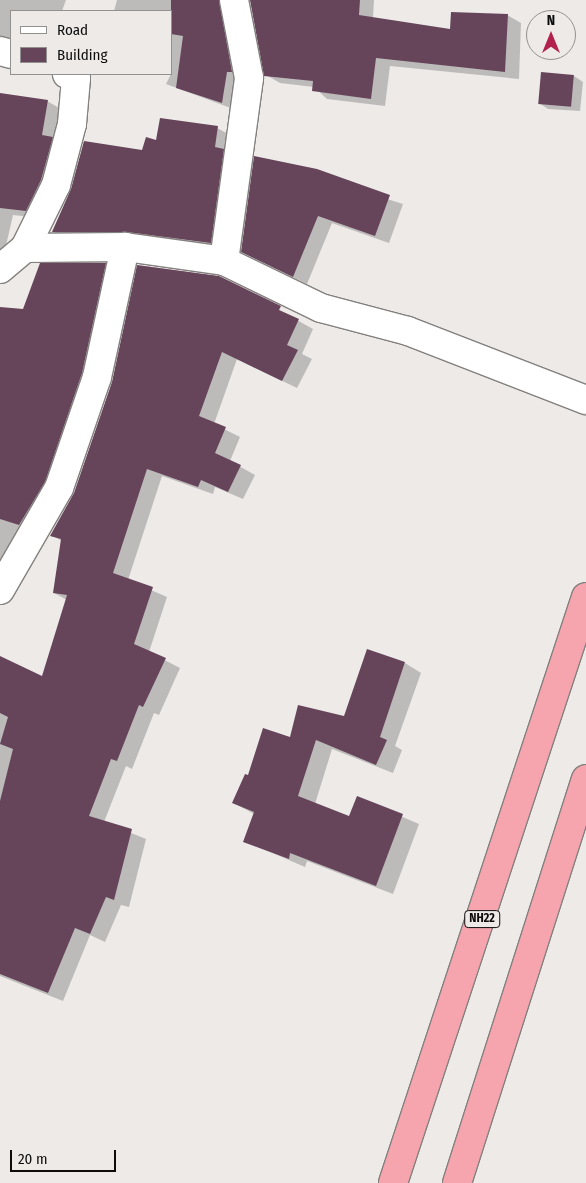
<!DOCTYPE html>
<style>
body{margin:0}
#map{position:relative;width:586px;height:1183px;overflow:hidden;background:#edeae8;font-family:"Fira Sans Condensed",sans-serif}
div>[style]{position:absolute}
.shadow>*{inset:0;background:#0003}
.building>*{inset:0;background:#66455b;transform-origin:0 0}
.roads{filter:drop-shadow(1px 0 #83807e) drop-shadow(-1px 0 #83807e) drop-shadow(0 1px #83807e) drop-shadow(0 -1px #83807e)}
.minor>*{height:28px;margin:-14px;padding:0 14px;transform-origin:14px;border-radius:14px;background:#fff}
.highway>*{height:28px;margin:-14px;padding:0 14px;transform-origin:14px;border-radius:14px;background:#f6a5ae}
span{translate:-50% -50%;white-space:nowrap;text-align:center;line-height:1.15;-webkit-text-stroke:5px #edeae8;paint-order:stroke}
.shield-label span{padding:1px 4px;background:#edeae8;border:1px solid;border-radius:4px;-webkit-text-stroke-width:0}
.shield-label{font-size:12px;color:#0d0c0b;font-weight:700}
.legend{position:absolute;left:10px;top:10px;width:162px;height:65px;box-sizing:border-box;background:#edeae8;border:1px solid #939190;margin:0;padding:6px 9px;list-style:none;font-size:15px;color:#0d0c0b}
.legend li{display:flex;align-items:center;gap:10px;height:25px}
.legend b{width:25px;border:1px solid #939190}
.north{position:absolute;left:526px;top:10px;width:50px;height:50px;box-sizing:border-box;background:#edeae8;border:1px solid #939190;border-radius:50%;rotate:0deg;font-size:14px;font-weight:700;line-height:20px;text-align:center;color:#0d0c0b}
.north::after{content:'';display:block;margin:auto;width:18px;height:22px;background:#b2204d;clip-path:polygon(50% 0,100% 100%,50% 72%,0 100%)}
.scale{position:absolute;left:10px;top:1150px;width:106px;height:22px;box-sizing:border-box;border:2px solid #0d0c0b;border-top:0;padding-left:6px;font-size:15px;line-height:18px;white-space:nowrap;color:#0d0c0b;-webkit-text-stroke:4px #edeae8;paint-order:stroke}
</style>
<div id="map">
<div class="shadow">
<div style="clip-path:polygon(0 0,66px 0,62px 11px,11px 11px,11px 40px,0 36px)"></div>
<div style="clip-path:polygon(117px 0,235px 0,245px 80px,236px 110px,166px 84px,171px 74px,171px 11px,114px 11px)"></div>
<div style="clip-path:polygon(251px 0,374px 0,373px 18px,452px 30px,507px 15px,521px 23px,519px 79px,390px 66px,385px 106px,327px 99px,314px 87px,280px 83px,266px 75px)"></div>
<div style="clip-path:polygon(574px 76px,583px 82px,580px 111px,548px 109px,539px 103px)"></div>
<div style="clip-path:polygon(0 94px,47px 101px,61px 109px,40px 218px,13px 215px,0 272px)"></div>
<div style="clip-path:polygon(217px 128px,234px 137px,227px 252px,69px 241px,54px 232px,157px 142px)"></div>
<div style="clip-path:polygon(255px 157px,403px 204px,389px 243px,332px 223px,307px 284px,256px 259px)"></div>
<div style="clip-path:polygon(105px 264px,119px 272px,58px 489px,0 566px,0 376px)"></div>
<div style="clip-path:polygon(219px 277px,313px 329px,302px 354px,312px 359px,297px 388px,237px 359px,214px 424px,240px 437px,230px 461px,255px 475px,243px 499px,215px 487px,213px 494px,162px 476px,128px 580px,167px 597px,149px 652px,180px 668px,159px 715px,154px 713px,132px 769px,126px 766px,104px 822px,146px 839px,129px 907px,121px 905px,105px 942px,90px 935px,63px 1001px,0 976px,0 659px,43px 678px,67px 600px,54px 593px,62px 541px,51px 535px)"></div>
<div style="clip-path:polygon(405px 663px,421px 673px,395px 746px,402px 750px,393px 773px,332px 749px,315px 804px,350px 818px,358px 798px,419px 824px,393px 894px,307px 861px,305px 867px,245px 841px,254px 814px,234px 803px,249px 777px,291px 739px,345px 717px)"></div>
</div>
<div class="building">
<div style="clip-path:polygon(171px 0,219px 0,232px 72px,227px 72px,222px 103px,176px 88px,183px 36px,171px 34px)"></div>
<div style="clip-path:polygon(250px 0,360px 0,359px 15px,450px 29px,451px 12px,508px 14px,505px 72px,376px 58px,371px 99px,312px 91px,313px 81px,264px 76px)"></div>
<div style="left:541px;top:72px;width:33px;height:32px;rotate:5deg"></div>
<div style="clip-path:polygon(0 93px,48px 100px,42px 135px,53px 137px,41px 180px,26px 211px,0 208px)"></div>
<div style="clip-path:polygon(160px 118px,218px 126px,215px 147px,224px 149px,211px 243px,127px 232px,52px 232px,71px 189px,84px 141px,142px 150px,146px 137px,156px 140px)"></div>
<div style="clip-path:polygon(254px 156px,317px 169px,390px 195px,375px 236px,318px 216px,293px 277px,241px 252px)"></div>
<div style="clip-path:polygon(40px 263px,106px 263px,82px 373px,45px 482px,19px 525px,0 519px,0 307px,23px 309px)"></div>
<div style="clip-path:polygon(137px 265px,219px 276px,281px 306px,279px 310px,299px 319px,287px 345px,298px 350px,282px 381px,222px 352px,199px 416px,226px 427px,215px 453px,241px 465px,228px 492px,201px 480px,198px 487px,147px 469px,113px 573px,153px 587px,134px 644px,166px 658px,143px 707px,139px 705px,117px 761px,111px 759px,89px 816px,132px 829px,114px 900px,106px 897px,90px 934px,75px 928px,48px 993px,0 974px,0 801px,13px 749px,0 744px,8px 717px,0 713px,0 656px,42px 676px,67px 595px,53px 593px,61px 539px,50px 536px,74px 493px,112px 382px)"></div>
<div style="clip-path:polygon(367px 649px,405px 662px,380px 737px,387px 740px,376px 765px,316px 740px,298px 796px,349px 816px,357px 796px,403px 814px,376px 886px,290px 853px,289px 859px,243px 842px,254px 812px,232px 803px,245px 774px,248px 775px,263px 728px,290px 737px,298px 705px,344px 716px)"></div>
</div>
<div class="roads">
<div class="minor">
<div style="left:0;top:51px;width:11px;rotate:15deg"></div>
<div style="left:25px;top:248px;width:70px;rotate:-63.8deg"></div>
<div style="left:56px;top:185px;width:63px;rotate:-75.3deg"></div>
<div style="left:72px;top:124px;width:46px;rotate:-85deg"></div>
<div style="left:76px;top:78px;width:10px;rotate:-156deg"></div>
<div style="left:224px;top:261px;width:185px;rotate:-82.2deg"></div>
<div style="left:249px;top:78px;width:79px;rotate:-100.9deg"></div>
<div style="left:0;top:269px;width:33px;rotate:-40deg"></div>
<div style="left:25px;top:248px;width:100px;rotate:-0.6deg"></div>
<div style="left:125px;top:247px;width:100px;rotate:8deg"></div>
<div style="left:224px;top:261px;width:108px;rotate:25.9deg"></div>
<div style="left:321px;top:308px;width:90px;rotate:14.8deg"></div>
<div style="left:408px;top:331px;width:191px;rotate:21.2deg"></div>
<div style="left:0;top:590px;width:118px;rotate:-60deg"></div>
<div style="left:59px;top:488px;width:117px;rotate:-71.1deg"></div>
<div style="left:97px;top:377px;width:133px;rotate:-77.8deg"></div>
</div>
<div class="highway">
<div style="left:393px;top:1183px;width:617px;rotate:-71.77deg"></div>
<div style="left:457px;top:1183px;width:424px;rotate:-72.3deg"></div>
</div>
</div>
<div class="shield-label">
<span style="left:482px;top:919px">NH22</span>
</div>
<ul class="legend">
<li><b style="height:6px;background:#fff"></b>Road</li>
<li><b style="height:14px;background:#66455b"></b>Building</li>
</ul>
<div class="north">N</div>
<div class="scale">20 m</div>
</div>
